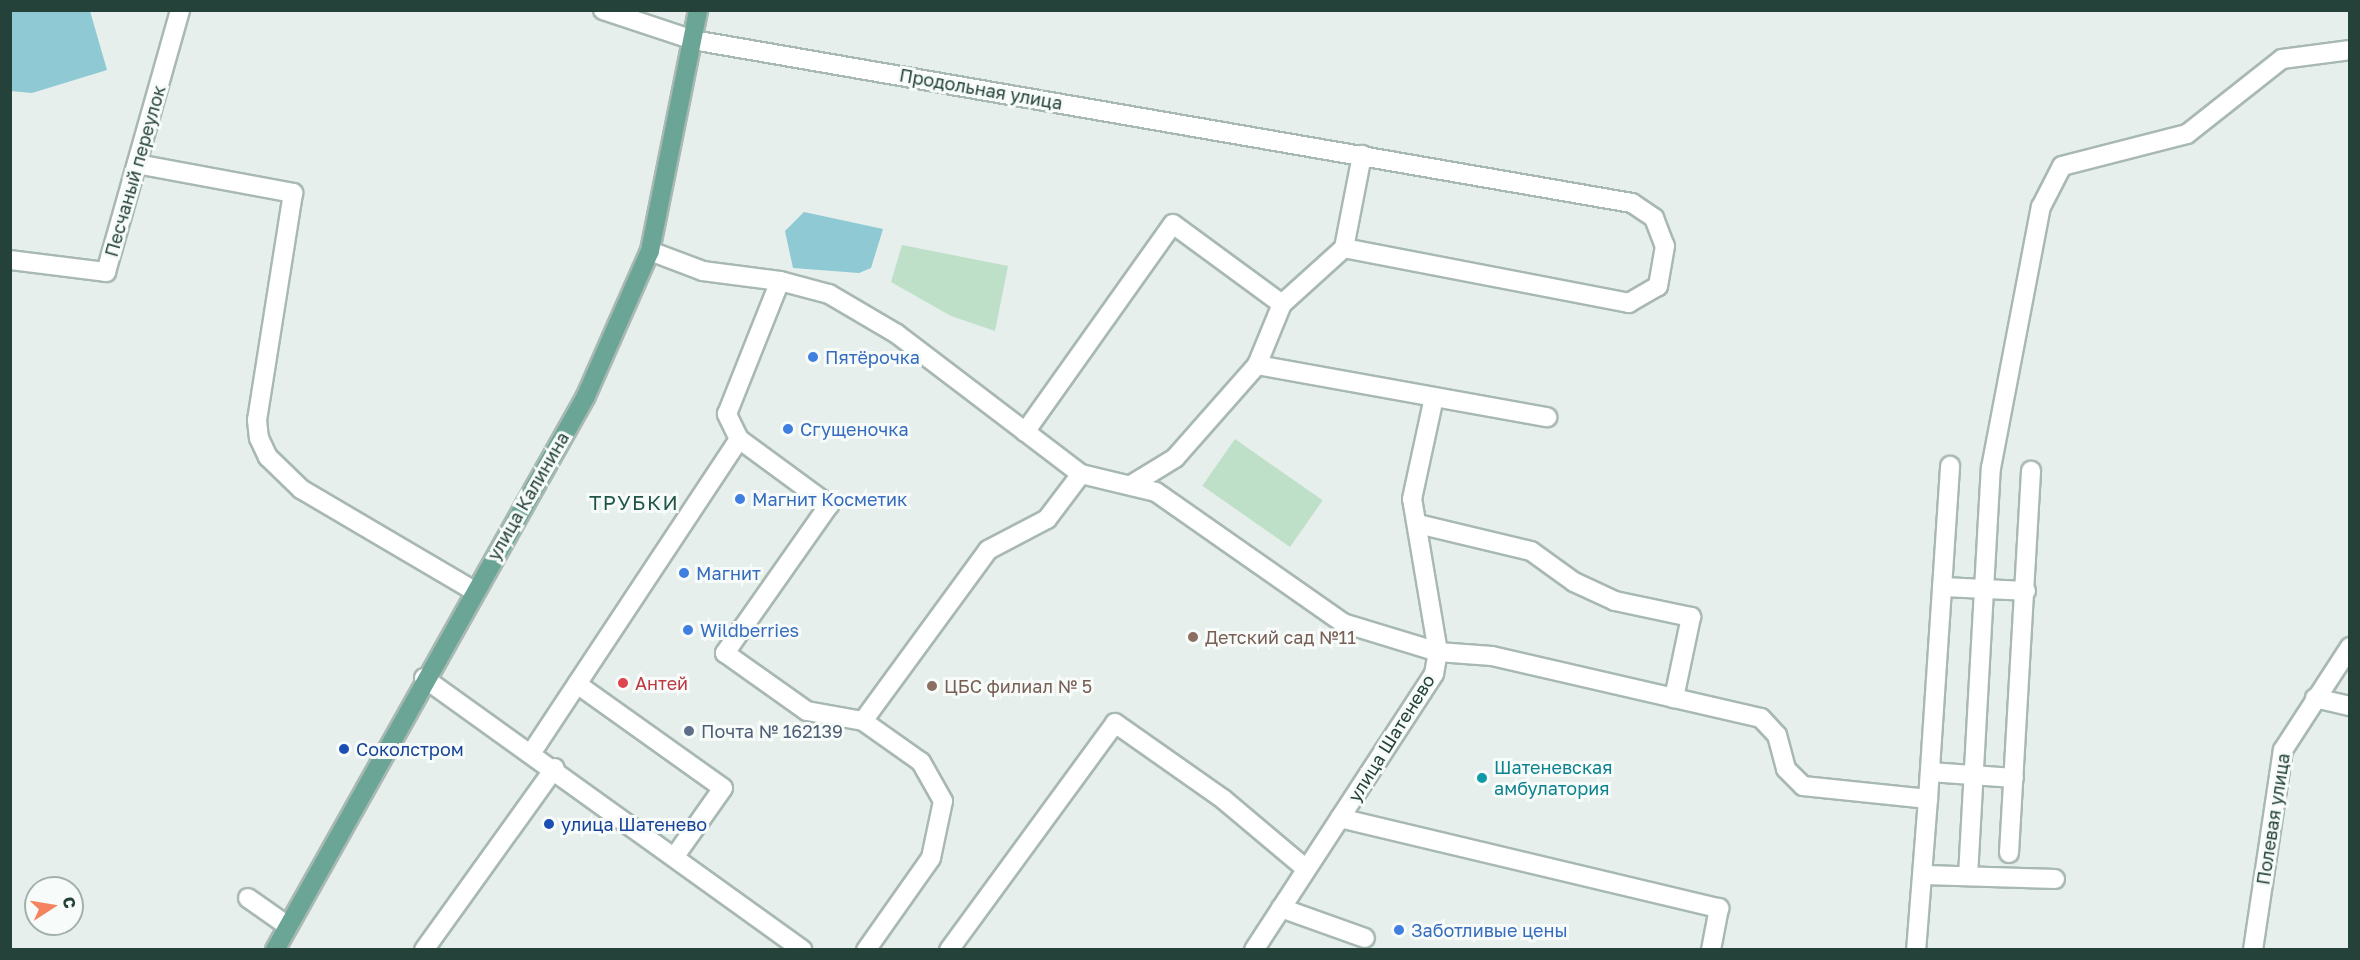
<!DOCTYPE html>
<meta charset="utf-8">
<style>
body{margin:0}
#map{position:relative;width:2360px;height:960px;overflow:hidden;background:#e6efeb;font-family:"Golos Text",sans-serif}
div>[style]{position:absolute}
.green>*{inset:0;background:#bfe0c8;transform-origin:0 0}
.water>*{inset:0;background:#8ec9d4}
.roads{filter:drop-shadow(2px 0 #a8b8b2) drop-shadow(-2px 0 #a8b8b2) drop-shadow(0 2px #a8b8b2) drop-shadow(0 -2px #a8b8b2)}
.minor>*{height:18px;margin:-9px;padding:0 9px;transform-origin:9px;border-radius:9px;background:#fff}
.major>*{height:18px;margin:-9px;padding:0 9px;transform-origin:9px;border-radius:9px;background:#6aa596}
.dots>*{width:16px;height:16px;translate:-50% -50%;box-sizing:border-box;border:3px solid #f7fbf9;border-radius:50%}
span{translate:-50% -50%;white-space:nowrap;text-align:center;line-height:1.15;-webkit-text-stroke:6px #f7fbf9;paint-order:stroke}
.street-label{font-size:18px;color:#24423a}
.shop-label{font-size:18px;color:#366cbe}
.left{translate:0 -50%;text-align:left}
.education-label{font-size:18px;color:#785e54}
.health-label{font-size:18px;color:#be3a42}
.service-label{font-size:18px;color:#4e5e75}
.transit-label{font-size:18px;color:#164399}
.culture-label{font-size:18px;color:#0d838f}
.neighbourhood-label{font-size:20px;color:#1f5548;letter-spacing:1.5px}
.frame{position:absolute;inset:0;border:12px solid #24423a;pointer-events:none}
.north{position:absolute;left:24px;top:876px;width:60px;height:60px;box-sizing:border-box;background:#f7fbf9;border:2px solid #a3b1ad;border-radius:50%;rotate:78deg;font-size:16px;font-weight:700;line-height:24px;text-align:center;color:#24423a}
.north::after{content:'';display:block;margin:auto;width:21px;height:27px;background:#f4845f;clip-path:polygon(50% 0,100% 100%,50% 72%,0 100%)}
</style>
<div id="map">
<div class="green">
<div style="clip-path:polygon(902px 245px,1008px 266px,995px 331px,951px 316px,891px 282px)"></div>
<div style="left:1235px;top:439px;width:107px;height:57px;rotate:35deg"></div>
</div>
<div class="water">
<div style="clip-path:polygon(10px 11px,90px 11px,107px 70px,32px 93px,11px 91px)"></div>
<div style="clip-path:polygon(804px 212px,883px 229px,871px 268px,859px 273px,793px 268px,785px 231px)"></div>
</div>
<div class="roads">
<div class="minor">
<div style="left:603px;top:10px;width:95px;rotate:18.4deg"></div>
<div style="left:693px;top:40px;width:953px;rotate:9.85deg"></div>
<div style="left:1632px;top:203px;width:27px;rotate:34deg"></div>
<div style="left:1654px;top:218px;width:30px;rotate:69deg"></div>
<div style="left:1665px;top:246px;width:41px;rotate:99.9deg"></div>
<div style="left:1658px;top:286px;width:34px;rotate:150deg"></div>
<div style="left:1629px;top:303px;width:290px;rotate:-169.1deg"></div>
<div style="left:137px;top:164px;width:159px;rotate:10.5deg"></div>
<div style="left:293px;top:193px;width:230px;rotate:99deg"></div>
<div style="left:257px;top:420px;width:18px;rotate:84deg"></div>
<div style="left:259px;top:438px;width:21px;rotate:65deg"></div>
<div style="left:268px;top:457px;width:46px;rotate:44.1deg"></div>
<div style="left:301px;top:489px;width:201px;rotate:30.5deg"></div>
<div style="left:10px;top:260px;width:97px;rotate:7.1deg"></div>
<div style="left:106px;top:272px;width:272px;rotate:-74.2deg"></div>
<div style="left:780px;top:281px;width:51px;rotate:14.9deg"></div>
<div style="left:829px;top:294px;width:79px;rotate:30.5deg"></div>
<div style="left:897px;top:334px;width:231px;rotate:37.3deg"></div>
<div style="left:1081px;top:474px;width:77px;rotate:13.5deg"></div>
<div style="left:1156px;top:492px;width:228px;rotate:35deg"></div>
<div style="left:1343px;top:623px;width:99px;rotate:17deg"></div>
<div style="left:1438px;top:652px;width:54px;rotate:4.2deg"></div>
<div style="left:1492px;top:656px;width:276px;rotate:13deg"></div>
<div style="left:1761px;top:718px;width:23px;rotate:47deg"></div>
<div style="left:1777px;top:735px;width:35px;rotate:75deg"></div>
<div style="left:1786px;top:769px;width:24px;rotate:45deg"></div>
<div style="left:1803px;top:786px;width:126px;rotate:5.9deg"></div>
<div style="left:1928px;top:799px;width:151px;rotate:94.5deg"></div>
<div style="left:1257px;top:365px;width:295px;rotate:10.2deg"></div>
<div style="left:1025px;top:432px;width:255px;rotate:-54.6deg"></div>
<div style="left:1173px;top:224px;width:135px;rotate:36.3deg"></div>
<div style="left:739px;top:439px;width:112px;rotate:36.3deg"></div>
<div style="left:829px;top:505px;width:181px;rotate:125.1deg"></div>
<div style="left:725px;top:653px;width:100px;rotate:35.3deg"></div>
<div style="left:807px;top:711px;width:57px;rotate:10.1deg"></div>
<div style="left:863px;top:721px;width:212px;rotate:-53.8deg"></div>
<div style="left:988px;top:550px;width:67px;rotate:-27.7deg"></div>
<div style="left:1047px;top:519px;width:56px;rotate:-52.9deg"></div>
<div style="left:1131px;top:485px;width:52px;rotate:-31.5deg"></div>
<div style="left:1175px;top:458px;width:124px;rotate:-48.6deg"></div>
<div style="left:1257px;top:365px;width:66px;rotate:-67.7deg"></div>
<div style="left:1282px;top:304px;width:84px;rotate:-42.1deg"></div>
<div style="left:1344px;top:248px;width:95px;rotate:-79deg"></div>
<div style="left:1418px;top:524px;width:116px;rotate:13.4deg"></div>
<div style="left:1531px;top:551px;width:53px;rotate:35.8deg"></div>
<div style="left:1574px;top:582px;width:45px;rotate:24.9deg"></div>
<div style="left:1615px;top:601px;width:78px;rotate:11.9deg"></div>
<div style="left:1691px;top:617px;width:83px;rotate:101.9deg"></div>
<div style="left:1942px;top:587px;width:84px;rotate:2.7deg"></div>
<div style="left:424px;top:678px;width:466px;rotate:35.7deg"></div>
<div style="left:577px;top:684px;width:179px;rotate:35.5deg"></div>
<div style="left:723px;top:788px;width:83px;rotate:125.2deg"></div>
<div style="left:2315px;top:698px;width:36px;rotate:13deg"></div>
<div style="left:863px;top:721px;width:71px;rotate:35.3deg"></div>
<div style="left:921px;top:762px;width:45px;rotate:60.6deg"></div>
<div style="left:943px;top:801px;width:58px;rotate:101.9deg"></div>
<div style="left:931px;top:858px;width:113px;rotate:125.2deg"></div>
<div style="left:532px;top:752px;width:375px;rotate:-56.5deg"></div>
<div style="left:739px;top:439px;width:28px;rotate:-116deg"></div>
<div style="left:727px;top:414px;width:143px;rotate:-68.3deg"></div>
<div style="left:780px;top:281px;width:78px;rotate:-172.6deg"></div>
<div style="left:703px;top:271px;width:57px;rotate:-159.3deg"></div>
<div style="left:1930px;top:772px;width:84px;rotate:4.1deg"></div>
<div style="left:1928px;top:799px;width:334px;rotate:-86.2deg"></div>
<div style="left:1340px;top:818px;width:390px;rotate:13.4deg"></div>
<div style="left:1719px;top:908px;width:43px;rotate:100.8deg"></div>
<div style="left:2009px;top:853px;width:383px;rotate:-86.7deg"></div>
<div style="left:1925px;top:875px;width:130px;rotate:1.8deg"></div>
<div style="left:1968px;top:876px;width:409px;rotate:-86.8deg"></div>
<div style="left:1991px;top:468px;width:266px;rotate:-79.2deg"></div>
<div style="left:2041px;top:207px;width:46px;rotate:-62.9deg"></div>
<div style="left:2062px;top:166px;width:129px;rotate:-14.4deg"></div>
<div style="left:2187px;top:134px;width:121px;rotate:-38.3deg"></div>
<div style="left:2282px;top:59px;width:69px;rotate:-7.5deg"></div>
<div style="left:248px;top:898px;width:49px;rotate:35deg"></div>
<div style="left:1281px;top:908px;width:89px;rotate:19.7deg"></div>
<div style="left:424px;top:950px;width:224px;rotate:-54.3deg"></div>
<div style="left:949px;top:950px;width:281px;rotate:-53.8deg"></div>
<div style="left:1115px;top:723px;width:132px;rotate:35.1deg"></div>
<div style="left:1223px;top:799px;width:109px;rotate:40.1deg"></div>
<div style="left:1254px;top:950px;width:330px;rotate:-56.9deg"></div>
<div style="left:1434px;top:674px;width:22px;rotate:-80deg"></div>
<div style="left:1438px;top:652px;width:155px;rotate:-99.6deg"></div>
<div style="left:1412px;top:499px;width:104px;rotate:-77.8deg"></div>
<div style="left:2253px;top:950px;width:202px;rotate:-81.5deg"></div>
<div style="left:2283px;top:750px;width:123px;rotate:-57deg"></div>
</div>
<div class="major">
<div style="left:275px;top:950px;width:635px;rotate:-60.69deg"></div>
<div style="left:586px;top:396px;width:158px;rotate:-66.2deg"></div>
<div style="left:650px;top:251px;width:246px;rotate:-78.7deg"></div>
</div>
</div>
<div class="dots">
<div style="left:813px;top:357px;background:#3f7fe0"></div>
<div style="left:788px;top:429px;background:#3f7fe0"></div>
<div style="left:740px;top:499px;background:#3f7fe0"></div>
<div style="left:684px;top:573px;background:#3f7fe0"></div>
<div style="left:688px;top:630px;background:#3f7fe0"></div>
<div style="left:1193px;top:637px;background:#8d6e63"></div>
<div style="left:623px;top:683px;background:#e0444e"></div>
<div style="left:932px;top:686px;background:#8d6e63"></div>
<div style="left:689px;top:731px;background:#5c6f8a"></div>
<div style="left:344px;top:749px;background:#1a4fb4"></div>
<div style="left:1482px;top:778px;background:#0f9aa8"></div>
<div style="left:549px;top:824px;background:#1a4fb4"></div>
<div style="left:1399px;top:930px;background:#3f7fe0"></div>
</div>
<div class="street-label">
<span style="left:981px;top:89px;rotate:10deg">Продольная улица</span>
<span style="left:135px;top:171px;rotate:-74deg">Песчаный переулок</span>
<span style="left:528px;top:496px;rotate:-60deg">улица Калинина</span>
<span style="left:1391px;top:738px;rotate:-58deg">улица Шатенево</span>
<span style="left:2273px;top:819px;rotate:-81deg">Полевая улица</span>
</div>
<div class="shop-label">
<span class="left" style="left:825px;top:357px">Пятёрочка</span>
<span class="left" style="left:800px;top:429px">Сгущеночка</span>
<span class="left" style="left:752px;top:499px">Магнит Косметик</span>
<span class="left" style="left:696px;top:573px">Магнит</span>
<span class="left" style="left:700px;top:630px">Wildberries</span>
<span class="left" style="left:1411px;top:930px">Заботливые цены</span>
</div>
<div class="education-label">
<span class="left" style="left:1205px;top:637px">Детский сад №11</span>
<span class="left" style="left:944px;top:686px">ЦБС филиал № 5</span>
</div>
<div class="health-label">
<span class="left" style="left:635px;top:683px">Антей</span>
</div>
<div class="service-label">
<span class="left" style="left:701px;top:731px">Почта № 162139</span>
</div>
<div class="transit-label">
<span class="left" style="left:356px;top:749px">Соколстром</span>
<span class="left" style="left:561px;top:824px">улица Шатенево</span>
</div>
<div class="culture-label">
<span class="left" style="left:1494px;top:778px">Шатеневская<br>амбулатория</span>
</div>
<div class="neighbourhood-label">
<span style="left:634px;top:502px">ТРУБКИ</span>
</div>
<div class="frame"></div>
<div class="north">С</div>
</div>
